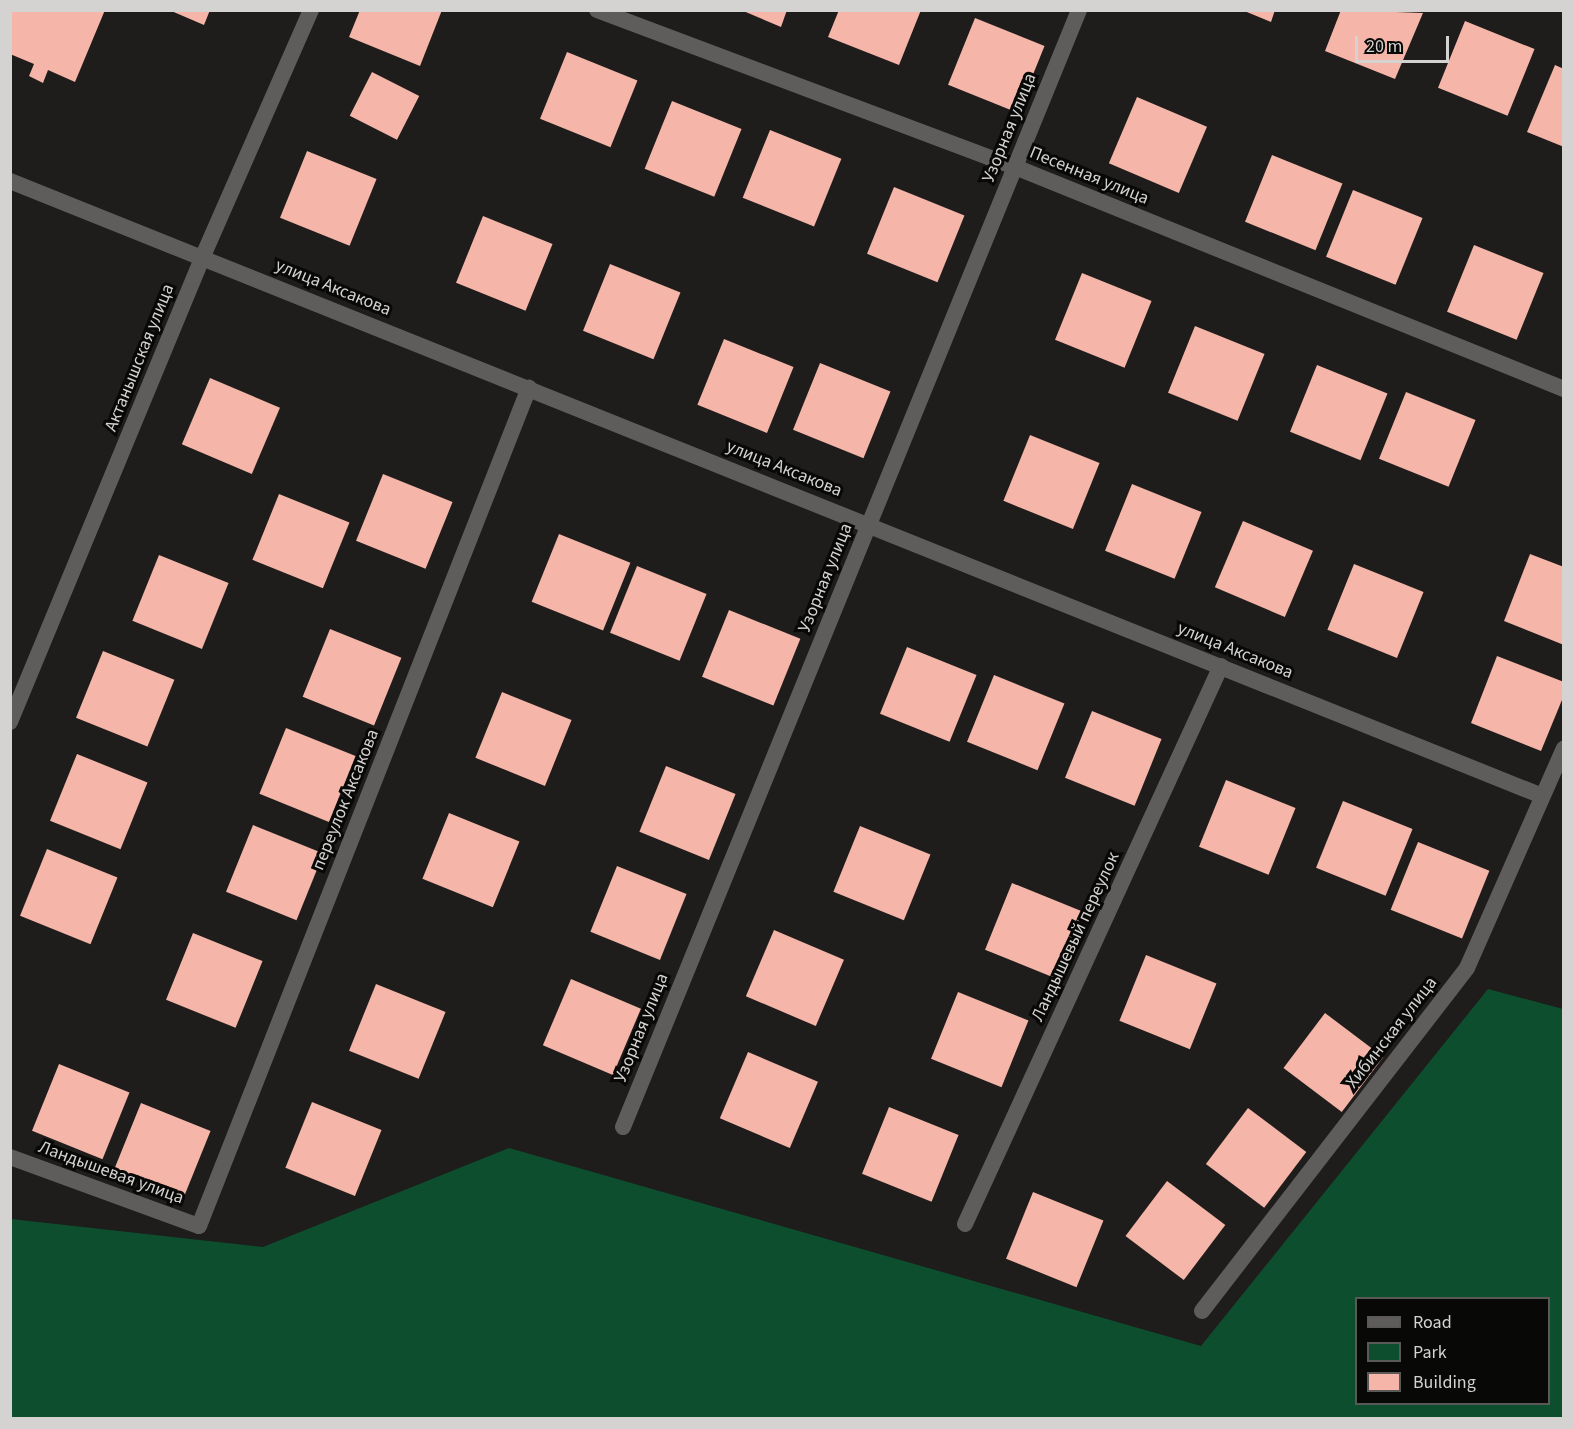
<!DOCTYPE html>
<meta charset="utf-8">
<style>
body{margin:0}
#map{position:relative;width:1574px;height:1429px;overflow:hidden;background:#1e1d1b;font-family:"Source Sans 3",sans-serif}
div>[style]{position:absolute}
.green>*{inset:0;background:#0d4e2f}
.building>*{inset:0;background:#f5b5a8;transform-origin:0 0}
.minor>*{height:16px;margin:-8px;padding:0 8px;transform-origin:8px;border-radius:8px;background:#5f5d5b}
span{translate:-50% -50%;white-space:nowrap;text-align:center;line-height:1.15;-webkit-text-stroke:6px #080807;paint-order:stroke}
.street-label{font-size:18px;color:#d4d3d2}
.frame{position:absolute;inset:0;border:12px solid #d4d3d2;pointer-events:none}
.legend{position:absolute;left:1355px;top:1297px;width:195px;height:108px;box-sizing:border-box;background:#080807;border:2px solid #5a5958;margin:0;padding:8px 10px;list-style:none;font-size:18px;color:#d4d3d2}
.legend li{display:flex;align-items:center;gap:12px;height:30px}
.legend b{width:30px;border:2px solid #5a5958}
.scale{position:absolute;left:1355px;top:36px;width:94px;height:27px;box-sizing:border-box;border:3px solid #d4d3d2;border-top:0;padding-left:8px;font-size:18px;line-height:21px;white-space:nowrap;color:#d4d3d2;-webkit-text-stroke:4px #080807;paint-order:stroke}
</style>
<div id="map">
<div class="green">
<div style="clip-path:polygon(evenodd,1488px 989px,1563px 1009px,1563px 1418px,11px 1418px,11px 1219px,263px 1247px,509px 1148px,1201px 1346px,1488px 989px,1356px 1298px,1548px 1298px,1548px 1404px,1356px 1404px,1356px 1298px)"></div>
</div>
<div class="building">
<div style="clip-path:polygon(10px 10px,105px 10px,75px 82px,48px 70px,43px 83px,29px 76px,34px 64px,10px 54px)"></div>
<div style="clip-path:polygon(169px 10px,210px 10px,204px 25px)"></div>
<div style="clip-path:polygon(360px 10px,442px 10px,420px 66px,349px 37px)"></div>
<div style="clip-path:polygon(741px 10px,787px 10px,781px 27px)"></div>
<div style="clip-path:polygon(839px 10px,921px 10px,899px 65px,828px 37px)"></div>
<div style="clip-path:polygon(1242px 10px,1275px 10px,1271px 22px)"></div>
<div style="clip-path:polygon(1341px 10px,1423px 13px,1395px 79px,1325px 51px)"></div>
<div style="left:975px;top:18px;width:75px;height:72px;rotate:22deg"></div>
<div style="left:1465px;top:21px;width:75px;height:72px;rotate:22deg"></div>
<div style="left:567px;top:52px;width:76px;height:72px;rotate:22deg"></div>
<div style="clip-path:polygon(1555px 65px,1564px 69px,1564px 147px,1527px 132px)"></div>
<div style="left:372px;top:72px;width:53px;height:49px;rotate:27deg"></div>
<div style="left:1137px;top:97px;width:76px;height:72px;rotate:23deg"></div>
<div style="left:672px;top:101px;width:75px;height:73px;rotate:22deg"></div>
<div style="left:770px;top:130px;width:77px;height:73px;rotate:22deg"></div>
<div style="left:307px;top:151px;width:75px;height:72px;rotate:22deg"></div>
<div style="left:1272px;top:155px;width:76px;height:72px;rotate:22deg"></div>
<div style="left:894px;top:187px;width:76px;height:72px;rotate:22deg"></div>
<div style="left:1353px;top:190px;width:75px;height:72px;rotate:22deg"></div>
<div style="left:483px;top:216px;width:75px;height:72px;rotate:22deg"></div>
<div style="left:1474px;top:245px;width:75px;height:72px;rotate:22deg"></div>
<div style="left:610px;top:264px;width:76px;height:72px;rotate:22deg"></div>
<div style="left:1082px;top:273px;width:75px;height:72px;rotate:22deg"></div>
<div style="left:1195px;top:326px;width:75px;height:72px;rotate:22deg"></div>
<div style="left:724px;top:339px;width:75px;height:71px;rotate:22deg"></div>
<div style="left:820px;top:363px;width:76px;height:72px;rotate:22deg"></div>
<div style="left:1317px;top:365px;width:76px;height:72px;rotate:22deg"></div>
<div style="left:210px;top:378px;width:76px;height:72px;rotate:23deg"></div>
<div style="left:1406px;top:392px;width:75px;height:72px;rotate:22deg"></div>
<div style="left:1030px;top:435px;width:75px;height:71px;rotate:22deg"></div>
<div style="left:383px;top:474px;width:75px;height:72px;rotate:22deg"></div>
<div style="left:1132px;top:484px;width:75px;height:72px;rotate:22deg"></div>
<div style="left:279px;top:494px;width:76px;height:71px;rotate:22deg"></div>
<div style="left:1243px;top:521px;width:76px;height:72px;rotate:23deg"></div>
<div style="left:559px;top:534px;width:77px;height:73px;rotate:22deg"></div>
<div style="clip-path:polygon(1530px 554px,1564px 567px,1564px 645px,1504px 621px)"></div>
<div style="left:159px;top:555px;width:75px;height:71px;rotate:22deg"></div>
<div style="left:1354px;top:564px;width:75px;height:71px;rotate:22deg"></div>
<div style="left:637px;top:566px;width:75px;height:72px;rotate:22deg"></div>
<div style="left:729px;top:610px;width:77px;height:72px;rotate:22deg"></div>
<div style="left:330px;top:629px;width:77px;height:73px;rotate:22deg"></div>
<div style="left:907px;top:647px;width:75px;height:72px;rotate:22deg"></div>
<div style="left:103px;top:651px;width:77px;height:72px;rotate:22deg"></div>
<div style="clip-path:polygon(1497px 656px,1564px 682px,1564px 695px,1541px 751px,1471px 723px)"></div>
<div style="left:994px;top:675px;width:76px;height:72px;rotate:22deg"></div>
<div style="left:502px;top:692px;width:75px;height:71px;rotate:22deg"></div>
<div style="left:1092px;top:711px;width:75px;height:72px;rotate:22deg"></div>
<div style="left:286px;top:728px;width:75px;height:71px;rotate:22deg"></div>
<div style="left:77px;top:754px;width:76px;height:72px;rotate:22deg"></div>
<div style="left:666px;top:766px;width:75px;height:71px;rotate:22deg"></div>
<div style="left:1226px;top:780px;width:75px;height:72px;rotate:22deg"></div>
<div style="left:1343px;top:801px;width:75px;height:72px;rotate:22deg"></div>
<div style="left:449px;top:813px;width:76px;height:71px;rotate:22deg"></div>
<div style="left:253px;top:825px;width:76px;height:72px;rotate:22deg"></div>
<div style="left:860px;top:826px;width:76px;height:71px;rotate:22deg"></div>
<div style="left:1418px;top:842px;width:77px;height:73px;rotate:22deg"></div>
<div style="left:47px;top:849px;width:76px;height:72px;rotate:22deg"></div>
<div style="left:617px;top:866px;width:75px;height:71px;rotate:22deg"></div>
<div style="left:1012px;top:883px;width:76px;height:72px;rotate:22deg"></div>
<div style="left:774px;top:930px;width:76px;height:72px;rotate:23deg"></div>
<div style="left:193px;top:933px;width:75px;height:72px;rotate:22deg"></div>
<div style="left:1146px;top:955px;width:76px;height:71px;rotate:22deg"></div>
<div style="left:571px;top:979px;width:76px;height:72px;rotate:23deg"></div>
<div style="left:376px;top:984px;width:75px;height:72px;rotate:22deg"></div>
<div style="left:958px;top:992px;width:76px;height:72px;rotate:22deg"></div>
<div style="left:1325px;top:1013px;width:73px;height:69px;rotate:37deg"></div>
<div style="left:748px;top:1052px;width:76px;height:72px;rotate:23deg"></div>
<div style="left:59px;top:1064px;width:76px;height:72px;rotate:22deg"></div>
<div style="left:312px;top:1102px;width:75px;height:71px;rotate:22deg"></div>
<div style="left:141px;top:1103px;width:75px;height:72px;rotate:22deg"></div>
<div style="left:889px;top:1107px;width:75px;height:72px;rotate:22deg"></div>
<div style="left:1248px;top:1108px;width:73px;height:70px;rotate:37deg"></div>
<div style="left:1167px;top:1181px;width:73px;height:69px;rotate:37deg"></div>
<div style="left:1033px;top:1192px;width:76px;height:72px;rotate:22deg"></div>
</div>
<div class="minor">
<div style="left:597px;top:10px;width:447px;rotate:20.6deg"></div>
<div style="left:1015px;top:167px;width:592px;rotate:22.02deg"></div>
<div style="left:10px;top:181px;width:1651px;rotate:21.87deg"></div>
<div style="left:10px;top:722px;width:504px;rotate:-67.5deg"></div>
<div style="left:203px;top:256px;width:269px;rotate:-66.3deg"></div>
<div style="left:623px;top:1127px;width:1206px;rotate:-67.79deg"></div>
<div style="left:10px;top:1157px;width:201px;rotate:20.1deg"></div>
<div style="left:199px;top:1226px;width:901px;rotate:-68.51deg"></div>
<div style="left:965px;top:1224px;width:614px;rotate:-65.36deg"></div>
<div style="left:1202px;top:1311px;width:433px;rotate:-52.3deg"></div>
<div style="left:1467px;top:968px;width:240px;rotate:-66.2deg"></div>
</div>
<div class="street-label">
<span style="left:1010px;top:128px;rotate:-68deg">Узорная улица</span>
<span style="left:1089px;top:176px;rotate:22deg">Песенная улица</span>
<span style="left:333px;top:288px;rotate:22deg">улица Аксакова</span>
<span style="left:140px;top:358px;rotate:-68deg">Актанышская улица</span>
<span style="left:784px;top:469px;rotate:22deg">улица Аксакова</span>
<span style="left:826px;top:578px;rotate:-68deg">Узорная улица</span>
<span style="left:1235px;top:651px;rotate:22deg">улица Аксакова</span>
<span style="left:346px;top:800px;rotate:-68deg">переулок Аксакова</span>
<span style="left:1076px;top:937px;rotate:-65deg">Ландышевый переулок</span>
<span style="left:642px;top:1028px;rotate:-68deg">Узорная улица</span>
<span style="left:1392px;top:1033px;rotate:-52deg">Хибинская улица</span>
<span style="left:111px;top:1173px;rotate:20deg">Ландышевая улица</span>
</div>
<div class="frame"></div>
<ul class="legend">
<li><b style="height:8px;background:#5f5d5b"></b>Road</li>
<li><b style="height:16px;background:#0d4e2f"></b>Park</li>
<li><b style="height:16px;background:#f5b5a8"></b>Building</li>
</ul>
<div class="scale">20 m</div>
</div>
